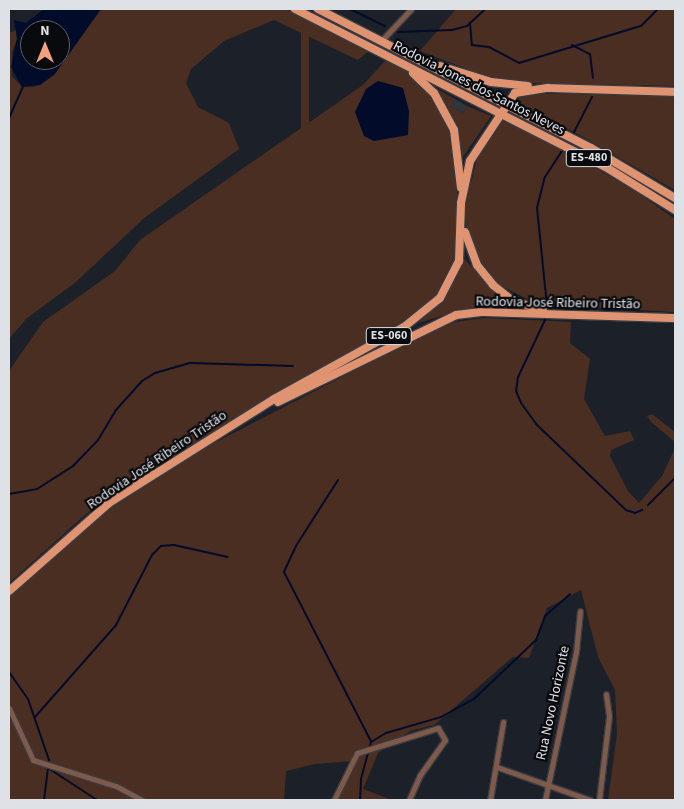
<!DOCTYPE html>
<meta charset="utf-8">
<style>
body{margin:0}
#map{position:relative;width:684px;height:809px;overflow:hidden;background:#1c2028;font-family:"Source Sans 3",sans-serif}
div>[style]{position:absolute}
.green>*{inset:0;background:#4b2e22;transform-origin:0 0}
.water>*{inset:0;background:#020b29}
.stream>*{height:2px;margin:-1px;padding:0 1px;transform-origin:1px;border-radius:1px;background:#020b29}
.building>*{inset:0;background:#31353e;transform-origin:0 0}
.roads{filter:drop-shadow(1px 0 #373b43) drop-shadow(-1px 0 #373b43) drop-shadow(0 1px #373b43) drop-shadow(0 -1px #373b43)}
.street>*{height:5px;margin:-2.5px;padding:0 2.5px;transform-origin:2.5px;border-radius:2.5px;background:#7f5a4a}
.primary>*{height:8px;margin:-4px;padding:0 4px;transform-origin:4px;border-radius:4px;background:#e09371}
span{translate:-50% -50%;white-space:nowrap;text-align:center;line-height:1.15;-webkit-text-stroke:4.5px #080a0d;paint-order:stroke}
.shield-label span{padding:1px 4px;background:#080a0d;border:1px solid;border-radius:4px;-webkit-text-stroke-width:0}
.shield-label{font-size:12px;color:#dee1e6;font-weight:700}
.street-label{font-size:14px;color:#dee1e6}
.frame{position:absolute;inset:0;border:10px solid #dee1e6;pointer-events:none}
.north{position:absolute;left:20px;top:20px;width:50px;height:50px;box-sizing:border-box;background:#080a0d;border:1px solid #5e6064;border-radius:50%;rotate:0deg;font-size:14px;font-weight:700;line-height:20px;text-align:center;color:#dee1e6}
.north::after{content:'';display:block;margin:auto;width:18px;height:22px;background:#f2a17e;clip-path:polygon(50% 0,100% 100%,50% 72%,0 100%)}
</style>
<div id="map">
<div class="green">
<div style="clip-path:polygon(101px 9px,285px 9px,369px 51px,358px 60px,274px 20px,224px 41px,191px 69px,186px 83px,198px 107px,229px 123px,239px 149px,143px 219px,76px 282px,26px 319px,9px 339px,9px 33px,16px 30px,17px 39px,12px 52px,12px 76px,22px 87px,34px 87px,54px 75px)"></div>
<div style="left:301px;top:9px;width:8px;height:220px"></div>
<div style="clip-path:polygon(456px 9px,675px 9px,675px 86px,523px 83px,480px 74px,420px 51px)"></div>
<div style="clip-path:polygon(386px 60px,401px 66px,436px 99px,454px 138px,459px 225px,456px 261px,443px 290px,418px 313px,262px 401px,136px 479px,86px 514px,9px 583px,9px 371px,43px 322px,115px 271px,140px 240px,363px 85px)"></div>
<div style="clip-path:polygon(437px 89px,455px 99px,451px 106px,463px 113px,467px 106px,491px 116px,462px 158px,459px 134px)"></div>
<div style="clip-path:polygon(525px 93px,675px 96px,675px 190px,574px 132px,514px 103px)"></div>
<div style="clip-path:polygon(512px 112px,639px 179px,675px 203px,675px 207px,638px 182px,510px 115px)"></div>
<div style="clip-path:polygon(506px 118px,631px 188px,675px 219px,675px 312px,537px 304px,496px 283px,479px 260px,467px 235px,465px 207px,479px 151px,498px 119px)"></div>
<div style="clip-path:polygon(465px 260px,510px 307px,459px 310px,419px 323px,448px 290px)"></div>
<div style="clip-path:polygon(484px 318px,571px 322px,570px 343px,590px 359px,584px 399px,605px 436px,630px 431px,634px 440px,611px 450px,610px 456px,628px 491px,639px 503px,662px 476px,675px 448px,675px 800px,608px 800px,617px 734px,615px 690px,598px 657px,581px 590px,547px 608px,529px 658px,513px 657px,434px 725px,410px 731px,378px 753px,363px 789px,392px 800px,335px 800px,353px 761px,315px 764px,286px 771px,284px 800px,9px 800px,9px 595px,92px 521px,191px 455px,429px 332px,455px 322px)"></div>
<div style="clip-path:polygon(652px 414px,675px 432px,675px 442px,651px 422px,647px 416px)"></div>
</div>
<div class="water">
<div style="clip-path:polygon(evenodd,44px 9px,101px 9px,54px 75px,40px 85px,22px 87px,11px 67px,17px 38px,14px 20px,26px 23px,44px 9px,30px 30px,60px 30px,60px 60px,30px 60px,30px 30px)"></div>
<div style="clip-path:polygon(378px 81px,403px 88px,409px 111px,408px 135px,374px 141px,364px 136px,355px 112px,366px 89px)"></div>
</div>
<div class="stream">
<div style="left:350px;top:9px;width:39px;rotate:26deg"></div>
<div style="left:470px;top:23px;width:22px;rotate:85deg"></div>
<div style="left:472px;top:45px;width:17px;rotate:7deg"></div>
<div style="left:489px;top:47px;width:34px;rotate:28deg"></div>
<div style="left:519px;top:63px;width:127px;rotate:-16.9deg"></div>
<div style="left:641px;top:26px;width:24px;rotate:-45deg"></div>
<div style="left:398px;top:32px;width:54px;rotate:-2.1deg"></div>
<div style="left:452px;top:30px;width:16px;rotate:-15deg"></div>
<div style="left:467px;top:26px;width:25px;rotate:-43deg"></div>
<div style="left:572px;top:45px;width:20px;rotate:27deg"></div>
<div style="left:590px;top:54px;width:24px;rotate:83deg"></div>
<div style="left:9px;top:118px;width:35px;rotate:-66deg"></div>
<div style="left:572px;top:136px;width:44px;rotate:-62.9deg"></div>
<div style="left:547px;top:306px;width:99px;rotate:-95.8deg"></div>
<div style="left:537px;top:208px;width:32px;rotate:-76deg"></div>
<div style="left:545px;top:177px;width:35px;rotate:-57deg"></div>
<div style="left:545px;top:320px;width:63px;rotate:115.3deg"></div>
<div style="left:518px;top:377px;width:14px;rotate:98deg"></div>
<div style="left:516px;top:391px;width:13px;rotate:67deg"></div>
<div style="left:521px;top:403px;width:26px;rotate:54deg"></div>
<div style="left:536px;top:424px;width:124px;rotate:43.7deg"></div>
<div style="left:626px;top:510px;width:9px;rotate:18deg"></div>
<div style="left:635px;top:513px;width:8px;rotate:-23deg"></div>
<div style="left:338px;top:480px;width:78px;rotate:122.5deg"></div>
<div style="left:296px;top:546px;width:29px;rotate:115deg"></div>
<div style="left:284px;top:572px;width:190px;rotate:62.8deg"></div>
<div style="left:9px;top:494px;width:28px;rotate:-10deg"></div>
<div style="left:37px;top:489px;width:43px;rotate:-32.6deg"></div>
<div style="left:73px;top:466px;width:36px;rotate:-46deg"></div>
<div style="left:98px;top:440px;width:35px;rotate:-59deg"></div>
<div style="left:116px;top:410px;width:39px;rotate:-48deg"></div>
<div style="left:142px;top:381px;width:15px;rotate:-32deg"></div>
<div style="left:155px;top:373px;width:37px;rotate:-16deg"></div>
<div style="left:191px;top:363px;width:102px;rotate:1.7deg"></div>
<div style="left:648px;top:505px;width:38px;rotate:-45deg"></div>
<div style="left:9px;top:672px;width:33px;rotate:55deg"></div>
<div style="left:28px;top:699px;width:65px;rotate:71deg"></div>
<div style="left:49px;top:760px;width:40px;rotate:97.1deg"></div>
<div style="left:35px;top:717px;width:123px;rotate:-48.6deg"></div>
<div style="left:116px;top:625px;width:79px;rotate:-62.8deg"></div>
<div style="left:152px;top:555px;width:13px;rotate:-45deg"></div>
<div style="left:161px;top:546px;width:13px;rotate:-4deg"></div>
<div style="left:174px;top:545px;width:55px;rotate:12.5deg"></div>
<div style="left:48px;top:768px;width:59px;rotate:33.1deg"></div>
<div style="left:360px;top:800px;width:21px;rotate:-87deg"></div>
<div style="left:361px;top:779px;width:38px;rotate:-75deg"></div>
<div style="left:371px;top:742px;width:17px;rotate:-31deg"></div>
<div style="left:386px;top:733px;width:57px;rotate:-16.2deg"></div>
<div style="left:441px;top:717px;width:38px;rotate:-29deg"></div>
<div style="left:474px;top:699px;width:86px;rotate:-43.6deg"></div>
<div style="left:536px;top:640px;width:26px;rotate:-69deg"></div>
<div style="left:545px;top:616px;width:33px;rotate:-41deg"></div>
</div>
<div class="building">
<div style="left:455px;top:99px;width:14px;height:8px;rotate:30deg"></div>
</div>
<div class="roads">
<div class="street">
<div style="left:381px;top:41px;width:44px;rotate:-46.8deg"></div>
<div style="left:9px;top:708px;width:57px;rotate:65.2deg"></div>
<div style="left:33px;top:760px;width:87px;rotate:17.4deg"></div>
<div style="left:116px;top:786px;width:30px;rotate:28deg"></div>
<div style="left:497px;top:767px;width:99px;rotate:19.5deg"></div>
<div style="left:334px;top:800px;width:52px;rotate:-63.9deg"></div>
<div style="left:357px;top:753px;width:85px;rotate:-17.2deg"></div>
<div style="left:438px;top:728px;width:14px;rotate:60deg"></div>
<div style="left:445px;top:740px;width:43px;rotate:125.5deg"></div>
<div style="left:420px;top:775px;width:27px;rotate:114deg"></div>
<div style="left:490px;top:800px;width:79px;rotate:-80.5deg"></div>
<div style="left:545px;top:800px;width:151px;rotate:-78.2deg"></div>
<div style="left:576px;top:652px;width:41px;rotate:-84.4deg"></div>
<div style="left:599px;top:800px;width:85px;rotate:-83.2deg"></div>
<div style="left:609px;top:716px;width:22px;rotate:-98deg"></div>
</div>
<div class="primary">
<div style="left:295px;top:9px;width:352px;rotate:27deg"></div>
<div style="left:609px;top:169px;width:78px;rotate:31.8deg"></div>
<div style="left:318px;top:9px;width:306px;rotate:27deg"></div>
<div style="left:591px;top:148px;width:98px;rotate:30.8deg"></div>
<div style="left:440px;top:66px;width:53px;rotate:17.4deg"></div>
<div style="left:491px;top:82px;width:37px;rotate:6deg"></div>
<div style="left:413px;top:73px;width:29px;rotate:44deg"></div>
<div style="left:434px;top:93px;width:42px;rotate:61.6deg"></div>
<div style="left:454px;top:130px;width:58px;rotate:83.1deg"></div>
<div style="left:465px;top:232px;width:35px;rotate:70deg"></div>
<div style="left:477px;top:265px;width:26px;rotate:51deg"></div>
<div style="left:493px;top:285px;width:26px;rotate:39deg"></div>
<div style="left:513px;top:301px;width:31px;rotate:17deg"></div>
<div style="left:278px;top:402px;width:198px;rotate:-26deg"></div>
<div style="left:456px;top:315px;width:25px;rotate:-7deg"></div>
<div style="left:481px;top:312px;width:194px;rotate:1.8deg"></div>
<div style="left:9px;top:591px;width:133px;rotate:-41.3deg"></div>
<div style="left:109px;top:503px;width:195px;rotate:-32.2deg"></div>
<div style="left:274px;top:399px;width:149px;rotate:-29deg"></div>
<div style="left:404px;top:327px;width:46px;rotate:-38.9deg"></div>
<div style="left:440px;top:298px;width:42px;rotate:-62.8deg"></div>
<div style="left:459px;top:261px;width:58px;rotate:-88deg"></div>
<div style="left:461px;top:203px;width:43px;rotate:-77.9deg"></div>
<div style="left:470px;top:161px;width:82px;rotate:-56.5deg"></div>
<div style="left:515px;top:93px;width:33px;rotate:-9deg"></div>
<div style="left:548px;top:88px;width:127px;rotate:1.8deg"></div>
</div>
</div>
<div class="shield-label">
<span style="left:589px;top:158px">ES-480</span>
<span style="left:389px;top:336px">ES-060</span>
</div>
<div class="street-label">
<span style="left:479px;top:88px;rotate:27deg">Rodovia Jones dos Santos Neves</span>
<span style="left:558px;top:303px;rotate:1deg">Rodovia José Ribeiro Tristão</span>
<span style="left:157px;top:460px;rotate:-34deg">Rodovia José Ribeiro Tristão</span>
<span style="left:553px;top:703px;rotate:-78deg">Rua Novo Horizonte</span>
</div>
<div class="frame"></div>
<div class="north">N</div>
</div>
